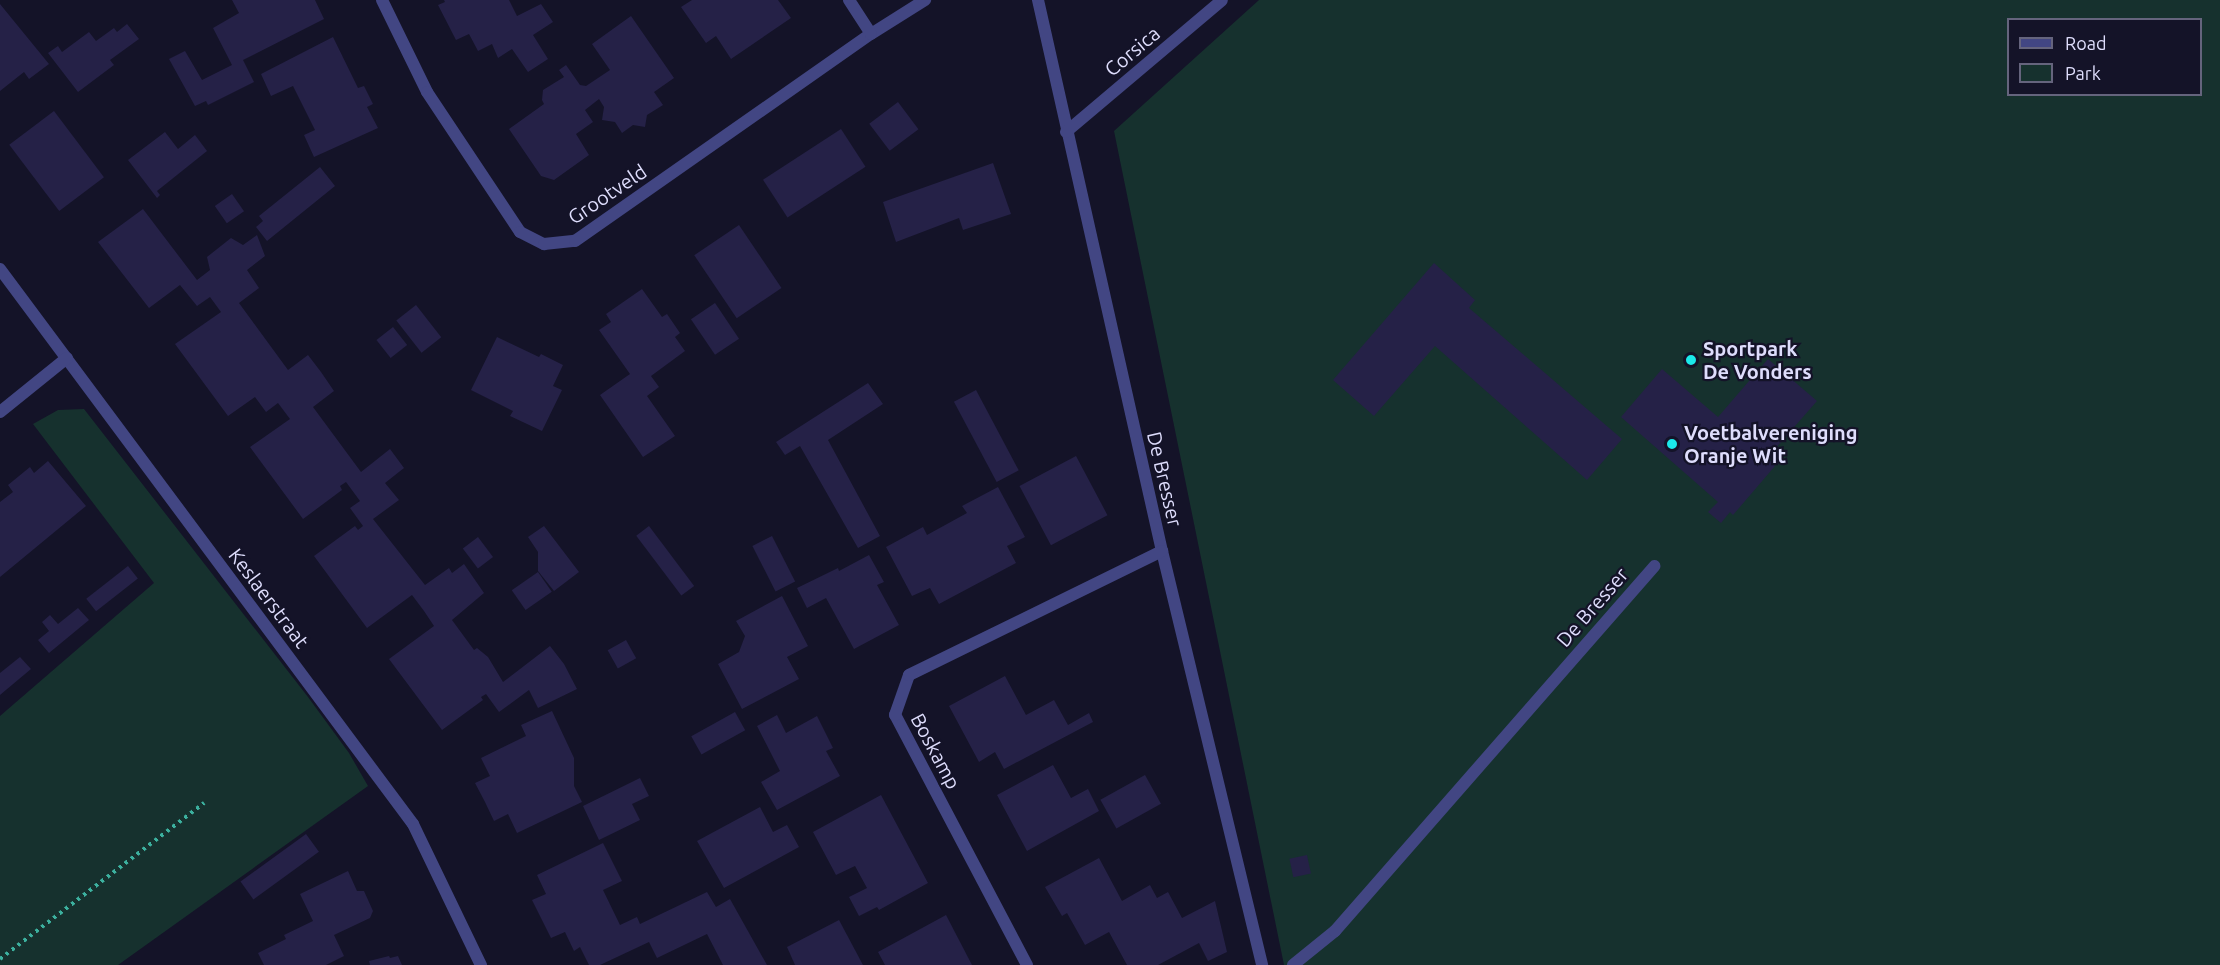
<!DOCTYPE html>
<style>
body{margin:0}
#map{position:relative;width:2220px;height:965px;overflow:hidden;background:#141328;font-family:Ubuntu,sans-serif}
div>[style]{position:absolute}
.green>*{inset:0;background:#16312e}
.building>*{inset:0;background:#252147;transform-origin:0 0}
.path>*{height:4px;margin-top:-2px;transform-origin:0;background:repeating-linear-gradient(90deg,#3cb19f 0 3px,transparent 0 7.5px)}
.service>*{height:12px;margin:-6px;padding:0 6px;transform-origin:6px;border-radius:6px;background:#424683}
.minor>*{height:12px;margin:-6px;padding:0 6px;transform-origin:6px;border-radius:6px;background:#424683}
.dots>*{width:16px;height:16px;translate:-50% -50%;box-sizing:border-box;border:3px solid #141328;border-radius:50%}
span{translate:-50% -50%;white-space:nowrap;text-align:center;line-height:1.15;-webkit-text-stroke:4.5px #141328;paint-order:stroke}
.street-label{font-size:20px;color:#deddfc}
.poi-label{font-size:20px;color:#deddfc;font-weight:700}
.left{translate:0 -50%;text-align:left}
.legend{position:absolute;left:2007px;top:18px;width:195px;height:78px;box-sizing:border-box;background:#141328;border:2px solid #65647d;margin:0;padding:8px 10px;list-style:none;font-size:18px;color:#deddfc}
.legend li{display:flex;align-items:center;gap:12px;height:30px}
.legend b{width:30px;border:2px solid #65647d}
</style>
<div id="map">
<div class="green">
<div style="clip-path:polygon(evenodd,1259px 0,2220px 0,2220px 965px,1284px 965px,1114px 131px,1259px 0,2008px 20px,2200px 20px,2200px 94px,2008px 94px,2008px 20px)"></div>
<div style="clip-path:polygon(84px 409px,308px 697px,349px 753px,368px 786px,118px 965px,0 965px,0 716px,154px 583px,33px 424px,58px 410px)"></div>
</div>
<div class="building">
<div style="clip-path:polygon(232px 0,315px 0,324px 19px,243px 60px,254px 82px,208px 105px,206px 101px,195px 106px,169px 59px,185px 51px,202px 80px,232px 65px,213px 28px,239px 13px)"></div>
<div style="clip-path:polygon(444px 0,509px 0,517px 16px,541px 4px,553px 22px,533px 35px,548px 59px,528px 72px,512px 49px,498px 58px,492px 44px,478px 51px,469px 34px,456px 40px,438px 5px,445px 2px)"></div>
<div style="clip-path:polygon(692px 0,778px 0,791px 18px,731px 59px,716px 36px,706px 43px,681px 7px)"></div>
<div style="clip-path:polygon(0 4px,49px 64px,29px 79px,24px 72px,0 91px)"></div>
<div style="clip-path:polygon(631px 16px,674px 78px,654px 92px,663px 105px,647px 115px,645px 127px,633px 125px,622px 133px,615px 122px,602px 120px,604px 107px,599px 99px,585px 110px,593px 122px,576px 134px,589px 155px,554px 180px,541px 176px,509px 129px,544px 104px,542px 100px,543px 90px,564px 77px,559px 70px,566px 65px,580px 85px,586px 86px,610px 70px,592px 44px)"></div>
<div style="clip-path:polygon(127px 24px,139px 39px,110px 60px,114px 65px,78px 92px,48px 53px,58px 46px,62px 52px,89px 32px,96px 41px,114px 28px,117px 32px)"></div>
<div style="clip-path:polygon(333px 37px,358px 88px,364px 86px,373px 104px,367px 107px,378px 128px,314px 157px,304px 135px,315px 130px,293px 86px,271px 96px,261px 74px)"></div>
<div style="left:898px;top:102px;width:34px;height:36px;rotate:53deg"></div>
<div style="left:54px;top:111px;width:83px;height:56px;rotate:53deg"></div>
<div style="left:841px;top:129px;width:45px;height:93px;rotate:57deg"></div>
<div style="clip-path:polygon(165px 132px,178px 149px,195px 135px,207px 151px,157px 191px,160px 195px,157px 198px,128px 160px)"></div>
<div style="clip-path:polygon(993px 163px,1011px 214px,963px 230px,959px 218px,896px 242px,883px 202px)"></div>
<div style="clip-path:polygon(320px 167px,335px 186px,267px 241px,256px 227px,263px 221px,259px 216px)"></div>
<div style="left:232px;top:194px;width:21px;height:21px;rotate:55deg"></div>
<div style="clip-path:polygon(143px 209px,197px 280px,210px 270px,207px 257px,231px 238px,243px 245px,257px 235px,265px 256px,247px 270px,259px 288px,239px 303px,288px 370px,308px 355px,321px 372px,334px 391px,313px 407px,361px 472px,390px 449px,404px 468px,385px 483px,399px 500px,373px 519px,425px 585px,449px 568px,452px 573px,464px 564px,484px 593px,452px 620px,474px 650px,477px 648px,488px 657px,503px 682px,550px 646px,564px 664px,577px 689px,538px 708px,529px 690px,499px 712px,486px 694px,481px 697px,483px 700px,442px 730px,389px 659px,434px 626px,424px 611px,412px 595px,367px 628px,314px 556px,355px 526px,358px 530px,363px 526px,350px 508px,360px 501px,346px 482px,340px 486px,342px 490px,303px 519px,250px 447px,290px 419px,278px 403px,266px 412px,255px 397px,228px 416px,175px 344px,221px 312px,210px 297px,197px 306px,180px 285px,149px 308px,98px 242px)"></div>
<div style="left:739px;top:225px;width:76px;height:54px;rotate:56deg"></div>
<div style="clip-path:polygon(1434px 263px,1475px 300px,1469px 308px,1622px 439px,1587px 480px,1435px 346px,1374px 416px,1333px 380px)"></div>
<div style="clip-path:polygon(642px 289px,662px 317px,667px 314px,680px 333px,675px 337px,685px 351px,651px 376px,659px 387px,647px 396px,675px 436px,643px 457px,600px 395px,630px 374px,599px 330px,611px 322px,606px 314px)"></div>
<div style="left:715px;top:303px;width:43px;height:29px;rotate:56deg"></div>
<div style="left:416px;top:305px;width:41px;height:25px;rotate:52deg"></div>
<div style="left:393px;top:327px;width:23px;height:21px;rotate:52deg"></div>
<div style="clip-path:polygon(497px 337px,539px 357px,541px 354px,563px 365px,553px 386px,562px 390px,542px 431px,510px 416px,513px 411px,471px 390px)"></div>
<div style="clip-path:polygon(1768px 359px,1817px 401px,1767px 458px,1775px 466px,1733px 515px,1730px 512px,1721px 523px,1708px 512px,1718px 502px,1621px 417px,1662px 369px,1718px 417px)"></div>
<div style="clip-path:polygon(868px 383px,883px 404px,828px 440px,880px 536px,858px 548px,800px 446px,785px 455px,776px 442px)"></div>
<div style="left:976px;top:390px;width:91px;height:25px;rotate:62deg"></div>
<div style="left:1076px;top:456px;width:67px;height:64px;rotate:62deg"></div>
<div style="clip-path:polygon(48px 461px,86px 506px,0 577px,0 502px,13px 492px,8px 485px,30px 467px,34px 473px)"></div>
<div style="clip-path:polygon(998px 487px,1025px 537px,1007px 546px,1016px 563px,939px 604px,930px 588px,912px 596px,886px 547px,923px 527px,927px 535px,967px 513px,962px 506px)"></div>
<div style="clip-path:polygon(544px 526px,579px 572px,554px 591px,538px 571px,538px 552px,528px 537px)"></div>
<div style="left:649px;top:526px;width:75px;height:16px;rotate:53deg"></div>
<div style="left:772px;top:536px;width:51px;height:22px;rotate:63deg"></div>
<div style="left:478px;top:537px;width:25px;height:19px;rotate:53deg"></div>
<div style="clip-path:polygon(869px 555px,884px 582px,877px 585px,899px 625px,854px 649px,826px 598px,807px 608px,797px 588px,838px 568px,839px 571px)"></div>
<div style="left:128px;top:566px;width:16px;height:53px;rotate:52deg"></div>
<div style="left:538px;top:572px;width:24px;height:32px;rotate:55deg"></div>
<div style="clip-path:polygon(782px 596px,808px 646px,787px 657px,799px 679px,742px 709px,718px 664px,739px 652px,745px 636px,736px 621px)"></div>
<div style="clip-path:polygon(78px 608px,89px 620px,49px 653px,38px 640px,49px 631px,42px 622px,50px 615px,58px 624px)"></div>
<div style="left:626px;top:640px;width:21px;height:21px;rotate:61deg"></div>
<div style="clip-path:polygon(20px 657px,31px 669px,0 695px,0 673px)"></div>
<div style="clip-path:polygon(1005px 676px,1026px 715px,1054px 700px,1068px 725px,1089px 713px,1093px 722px,1004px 769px,995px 752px,979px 762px,949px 706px)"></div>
<div style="clip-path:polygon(552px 711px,574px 758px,574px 786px,582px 802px,517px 833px,508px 814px,494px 821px,485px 802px,475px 783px,490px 776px,481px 758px,526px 736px,521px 725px)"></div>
<div style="left:735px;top:712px;width:21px;height:50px;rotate:61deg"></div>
<div style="clip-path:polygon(777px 715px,786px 733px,817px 716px,833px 748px,826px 751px,840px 776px,777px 810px,761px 782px,780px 771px,757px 726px)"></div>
<div style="clip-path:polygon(1053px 765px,1071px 798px,1088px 789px,1099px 811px,1027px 851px,997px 795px)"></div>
<div style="left:1145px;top:775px;width:33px;height:51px;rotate:61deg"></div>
<div style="clip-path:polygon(640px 778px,649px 796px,632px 804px,640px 820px,599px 840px,583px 806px)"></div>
<div style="clip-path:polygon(881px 795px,928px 883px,879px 910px,877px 907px,859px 916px,849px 897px,867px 888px,855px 866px,836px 875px,813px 832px)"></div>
<div style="clip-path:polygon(760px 807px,773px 832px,787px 825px,799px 847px,724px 888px,697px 841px)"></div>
<div style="left:306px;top:834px;width:22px;height:81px;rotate:54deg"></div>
<div style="clip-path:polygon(603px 843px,622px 881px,603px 890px,620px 925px,637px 917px,640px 924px,707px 892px,716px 907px,730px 899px,767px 965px,723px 965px,707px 934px,657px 958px,649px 942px,600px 965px,589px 965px,580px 947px,574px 951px,565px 932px,551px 938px,532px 900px,546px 894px,537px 875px)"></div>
<div style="left:1307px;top:855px;width:19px;height:18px;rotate:78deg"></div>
<div style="clip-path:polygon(1099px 858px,1122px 901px,1150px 885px,1157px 898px,1168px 892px,1182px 918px,1215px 901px,1227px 952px,1208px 961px,1199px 943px,1158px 965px,1127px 965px,1109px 932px,1085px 945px,1067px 913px,1062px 916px,1045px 887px)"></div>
<div style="clip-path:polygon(348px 871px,357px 891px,364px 891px,373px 911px,370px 918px,334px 935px,344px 956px,326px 965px,264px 965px,258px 953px,286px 939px,284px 935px,313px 921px,300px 894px)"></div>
<div style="clip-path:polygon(946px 915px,972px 965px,885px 965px,878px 952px)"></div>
<div style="clip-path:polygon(839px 920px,863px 965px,795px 965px,787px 947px)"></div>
<div style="clip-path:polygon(389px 956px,390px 958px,398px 956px,402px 965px,370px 965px,369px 961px)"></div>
</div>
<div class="path">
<div style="left:0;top:959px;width:257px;rotate:-37.4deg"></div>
</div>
<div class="service">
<div style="left:1293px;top:965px;width:54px;rotate:-39deg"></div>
<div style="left:1335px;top:931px;width:485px;rotate:-48.8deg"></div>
</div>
<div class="minor">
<div style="left:382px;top:0;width:102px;rotate:63.9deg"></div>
<div style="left:427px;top:92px;width:168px;rotate:56.4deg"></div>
<div style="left:520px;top:232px;width:27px;rotate:27deg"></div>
<div style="left:544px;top:244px;width:31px;rotate:-6deg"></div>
<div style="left:575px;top:241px;width:361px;rotate:-35deg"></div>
<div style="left:871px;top:34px;width:64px;rotate:-32.2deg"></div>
<div style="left:849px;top:0;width:40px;rotate:57.1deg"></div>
<div style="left:1038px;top:0;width:565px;rotate:77.32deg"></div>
<div style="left:1162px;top:551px;width:426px;rotate:76.4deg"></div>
<div style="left:1066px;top:132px;width:204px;rotate:-40.2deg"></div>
<div style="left:0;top:269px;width:692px;rotate:53.35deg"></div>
<div style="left:413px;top:824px;width:157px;rotate:64.3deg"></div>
<div style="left:0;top:412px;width:86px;rotate:-38.9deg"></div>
<div style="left:1027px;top:965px;width:283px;rotate:-117.8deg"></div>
<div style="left:895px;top:715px;width:42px;rotate:-70.7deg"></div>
<div style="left:909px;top:675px;width:282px;rotate:-26.1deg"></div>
</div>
<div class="dots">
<div style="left:1691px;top:360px;background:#1be9ea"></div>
<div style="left:1672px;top:444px;background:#1be9ea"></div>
</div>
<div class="street-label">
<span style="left:1132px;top:51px;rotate:-40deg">Corsica</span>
<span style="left:607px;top:194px;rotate:-34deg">Grootveld</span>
<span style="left:1165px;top:479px;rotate:77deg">De Bresser</span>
<span style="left:269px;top:598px;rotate:53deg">Keslaerstraat</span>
<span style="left:1592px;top:607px;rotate:-49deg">De Bresser</span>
<span style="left:936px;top:751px;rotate:62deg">Boskamp</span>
</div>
<div class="poi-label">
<span class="left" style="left:1703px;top:360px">Sportpark<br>De Vonders</span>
<span class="left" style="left:1684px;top:444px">Voetbalvereniging<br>Oranje Wit</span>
</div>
<ul class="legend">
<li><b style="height:8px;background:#424683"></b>Road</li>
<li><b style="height:16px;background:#16312e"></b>Park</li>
</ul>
</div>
